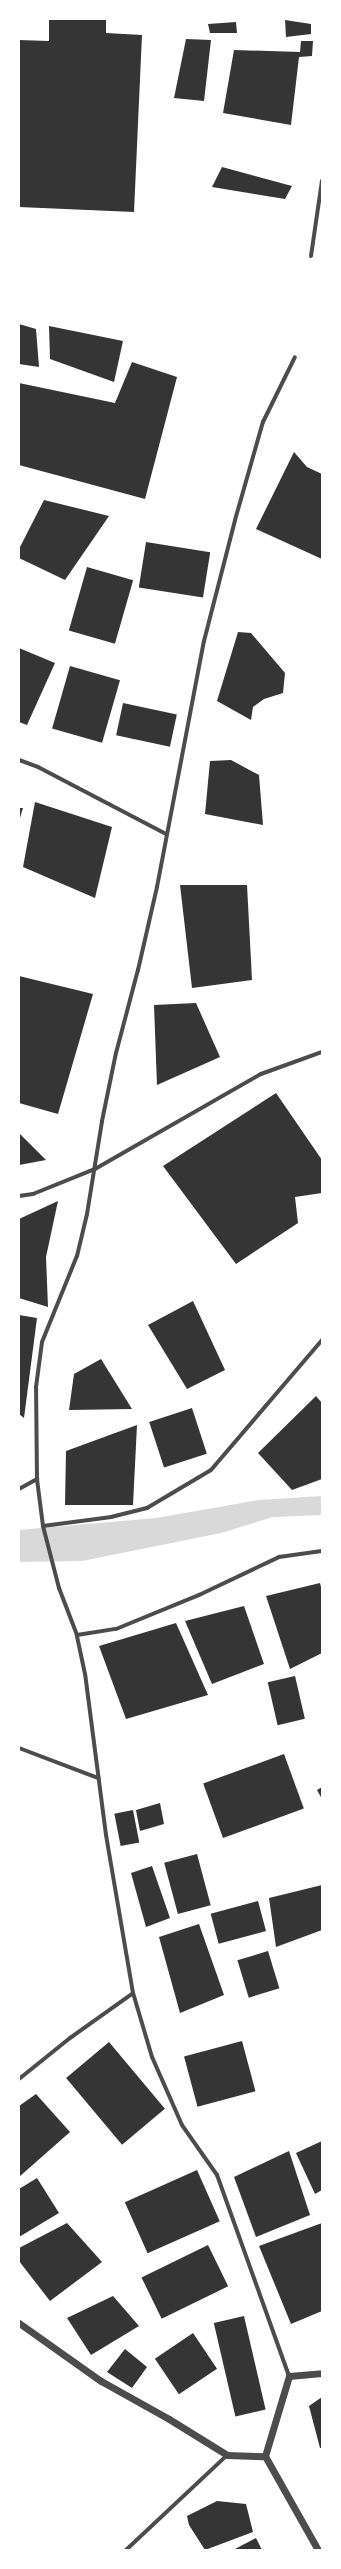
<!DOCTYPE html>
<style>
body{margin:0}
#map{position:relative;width:341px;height:2569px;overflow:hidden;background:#fff;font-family:Spectral,serif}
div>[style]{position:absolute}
.water>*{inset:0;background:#d9d9d9}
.building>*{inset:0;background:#353535;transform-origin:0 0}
.minor>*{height:4px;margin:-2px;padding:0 2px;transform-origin:2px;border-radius:2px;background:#4c4c4c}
.tertiary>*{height:7px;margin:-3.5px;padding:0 3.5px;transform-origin:3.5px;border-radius:3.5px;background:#4c4c4c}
span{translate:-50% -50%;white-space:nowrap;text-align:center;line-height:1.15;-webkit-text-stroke:3.5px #fff;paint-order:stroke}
.frame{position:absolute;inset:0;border:20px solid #fff;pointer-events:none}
</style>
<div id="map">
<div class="water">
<div style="clip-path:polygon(322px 1496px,322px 1515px,273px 1517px,221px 1533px,82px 1561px,19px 1562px,19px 1530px,156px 1518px,259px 1500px)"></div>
</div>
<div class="building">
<div style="clip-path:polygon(49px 19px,106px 19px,106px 33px,142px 35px,134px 212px,19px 207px,19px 40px,49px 41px)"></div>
<div style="clip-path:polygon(285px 20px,311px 24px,311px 34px,286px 37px)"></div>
<div style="clip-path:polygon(236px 22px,237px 33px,210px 33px,208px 24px)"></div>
<div style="clip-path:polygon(186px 39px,211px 40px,204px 101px,174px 98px)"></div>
<div style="clip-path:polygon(301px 41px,313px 41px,312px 56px,299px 57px,291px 125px,223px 113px,234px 50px,300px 52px)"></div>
<div style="clip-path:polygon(222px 167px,292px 186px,285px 199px,212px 187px)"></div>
<div style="clip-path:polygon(19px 324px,36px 329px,39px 367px,19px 364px)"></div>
<div style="clip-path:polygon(49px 326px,123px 341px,114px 382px,50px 359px)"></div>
<div style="clip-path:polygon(132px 362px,177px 377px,145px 499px,19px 465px,19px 383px,115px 403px)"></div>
<div style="clip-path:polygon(294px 452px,307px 467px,322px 474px,322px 559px,256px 529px)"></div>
<div style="clip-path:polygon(44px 500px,109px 516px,65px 580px,19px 558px,19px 549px)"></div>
<div style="left:146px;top:542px;width:65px;height:46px;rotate:9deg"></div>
<div style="left:87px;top:567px;width:48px;height:66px;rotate:16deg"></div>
<div style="clip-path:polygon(238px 632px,251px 633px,285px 673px,283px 693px,264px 699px,253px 707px,251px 720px,217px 701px)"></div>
<div style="clip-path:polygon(19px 648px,55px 663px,27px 725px,19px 722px)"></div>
<div style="left:70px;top:666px;width:52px;height:65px;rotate:16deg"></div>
<div style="left:123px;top:703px;width:55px;height:33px;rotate:12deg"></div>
<div style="clip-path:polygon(231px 760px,259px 775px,263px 825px,205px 814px,210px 761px)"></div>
<div style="clip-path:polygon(35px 802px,112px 827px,95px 898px,23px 867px)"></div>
<div style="clip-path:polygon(19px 808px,23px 808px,19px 821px)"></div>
<div style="clip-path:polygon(180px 885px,247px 885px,252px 980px,192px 988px)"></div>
<div style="clip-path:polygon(19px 976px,93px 994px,58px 1114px,19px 1103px)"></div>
<div style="clip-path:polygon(196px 1003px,220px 1057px,157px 1085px,154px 1005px)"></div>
<div style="clip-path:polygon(276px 1093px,322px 1160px,322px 1193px,295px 1197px,298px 1223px,236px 1264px,163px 1166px)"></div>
<div style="clip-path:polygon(19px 1133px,46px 1160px,19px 1165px)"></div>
<div style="clip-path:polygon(58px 1201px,46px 1257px,48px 1307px,19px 1298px,19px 1219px)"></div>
<div style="clip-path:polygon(193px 1301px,225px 1370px,187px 1389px,148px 1325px)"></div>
<div style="clip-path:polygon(19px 1315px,37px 1318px,24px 1418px,19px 1414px)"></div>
<div style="clip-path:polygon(101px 1359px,132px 1409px,69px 1410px,74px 1374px)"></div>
<div style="clip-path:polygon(316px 1396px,322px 1403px,322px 1479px,292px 1490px,258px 1453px)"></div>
<div style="left:192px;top:1408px;width:48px;height:45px;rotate:72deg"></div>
<div style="clip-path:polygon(137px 1425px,133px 1505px,65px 1505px,66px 1451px)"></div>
<div style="clip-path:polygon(320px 1583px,322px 1591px,322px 1653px,290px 1669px,266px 1596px)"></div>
<div style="clip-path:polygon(244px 1606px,264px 1664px,212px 1684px,185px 1621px)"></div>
<div style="clip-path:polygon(176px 1623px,208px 1695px,126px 1719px,99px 1646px)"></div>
<div style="left:295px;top:1676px;width:44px;height:28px;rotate:77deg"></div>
<div style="left:284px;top:1754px;width:58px;height:86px;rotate:70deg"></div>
<div style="clip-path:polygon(322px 1787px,322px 1799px,317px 1790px)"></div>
<div style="clip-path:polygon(160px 1803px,164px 1824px,140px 1831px,136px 1810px)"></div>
<div style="left:133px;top:1810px;width:33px;height:19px;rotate:79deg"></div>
<div style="left:197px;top:1854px;width:53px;height:34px;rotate:75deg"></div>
<div style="clip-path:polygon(152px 1866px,170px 1918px,146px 1927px,131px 1873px)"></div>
<div style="clip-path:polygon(322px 1885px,322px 1930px,276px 1947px,269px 1898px)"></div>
<div style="left:258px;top:1901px;width:31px;height:49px;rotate:75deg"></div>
<div style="clip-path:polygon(199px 1924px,224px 1995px,180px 2013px,159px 1937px)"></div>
<div style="left:268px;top:1951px;width:39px;height:32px;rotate:73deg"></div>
<div style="left:242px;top:2041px;width:52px;height:60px;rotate:75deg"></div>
<div style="left:109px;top:2042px;width:87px;height:56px;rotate:50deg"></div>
<div style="clip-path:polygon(36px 2094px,70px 2132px,19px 2177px,19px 2106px)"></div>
<div style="clip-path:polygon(322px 2141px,322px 2190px,315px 2194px,296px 2153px)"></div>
<div style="clip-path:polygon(289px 2151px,310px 2215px,256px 2237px,234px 2177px)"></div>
<div style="left:197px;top:2170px;width:56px;height:79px;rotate:66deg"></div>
<div style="clip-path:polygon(37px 2178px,59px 2213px,19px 2237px,19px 2189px)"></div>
<div style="clip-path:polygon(67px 2223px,102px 2262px,50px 2301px,19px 2261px,19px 2248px)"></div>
<div style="clip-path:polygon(322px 2223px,322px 2311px,291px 2324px,259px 2246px)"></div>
<div style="left:208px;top:2245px;width:46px;height:74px;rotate:64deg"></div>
<div style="clip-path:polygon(113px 2296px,139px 2326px,91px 2355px,67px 2318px)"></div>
<div style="left:244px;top:2316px;width:96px;height:31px;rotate:77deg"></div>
<div style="left:193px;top:2333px;width:43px;height:46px;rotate:56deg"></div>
<div style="clip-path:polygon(125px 2349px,147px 2367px,132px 2388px,107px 2372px)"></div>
<div style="clip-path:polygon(322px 2397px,322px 2448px,320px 2448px,309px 2406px)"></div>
<div style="clip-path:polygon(217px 2501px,246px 2504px,253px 2532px,205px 2550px,189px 2525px,187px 2516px)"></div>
<div style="clip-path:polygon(256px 2538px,262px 2550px,233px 2550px)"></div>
</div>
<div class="minor">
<div style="left:311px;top:256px;width:76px;rotate:-81.7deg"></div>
<div style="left:19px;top:760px;width:20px;rotate:20deg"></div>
<div style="left:38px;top:767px;width:144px;rotate:27.6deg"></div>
<div style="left:19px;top:1196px;width:14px;rotate:-8deg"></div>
<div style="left:33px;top:1194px;width:67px;rotate:-22deg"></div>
<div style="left:95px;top:1169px;width:191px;rotate:-29.8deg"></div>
<div style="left:261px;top:1074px;width:65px;rotate:-19.8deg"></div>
<div style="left:19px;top:1489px;width:21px;rotate:-29deg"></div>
<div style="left:43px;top:1526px;width:69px;rotate:-7.5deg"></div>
<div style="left:111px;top:1517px;width:37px;rotate:-14deg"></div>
<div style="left:147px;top:1508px;width:74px;rotate:-30.7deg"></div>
<div style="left:211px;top:1470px;width:171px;rotate:-49.5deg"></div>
<div style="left:77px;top:1635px;width:39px;rotate:-9deg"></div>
<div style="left:116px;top:1629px;width:90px;rotate:-22.3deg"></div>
<div style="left:199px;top:1595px;width:89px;rotate:-25.4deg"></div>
<div style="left:279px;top:1557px;width:43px;rotate:-7.9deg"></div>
<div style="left:19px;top:1748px;width:85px;rotate:20.8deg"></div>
<div style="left:19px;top:2079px;width:65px;rotate:-38.8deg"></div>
<div style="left:70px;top:2038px;width:77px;rotate:-35.5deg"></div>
<div style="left:289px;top:2376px;width:214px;rotate:-109.7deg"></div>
<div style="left:217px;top:2175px;width:61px;rotate:-125deg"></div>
<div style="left:182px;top:2125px;width:74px;rotate:-113.8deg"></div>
<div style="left:152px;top:2057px;width:67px;rotate:-106.5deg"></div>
<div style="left:133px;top:1993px;width:160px;rotate:-99.7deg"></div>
<div style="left:106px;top:1835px;width:162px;rotate:-97.4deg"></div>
<div style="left:85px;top:1674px;width:40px;rotate:-102deg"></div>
<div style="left:77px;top:1635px;width:50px;rotate:-111deg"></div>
<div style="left:59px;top:1588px;width:64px;rotate:-104.5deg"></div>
<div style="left:43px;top:1526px;width:47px;rotate:-97.3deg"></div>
<div style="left:37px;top:1479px;width:92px;rotate:-90.6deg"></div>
<div style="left:36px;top:1387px;width:45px;rotate:-82.4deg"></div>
<div style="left:42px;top:1342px;width:93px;rotate:-67.9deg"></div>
<div style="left:77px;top:1256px;width:43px;rotate:-76.6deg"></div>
<div style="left:87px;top:1214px;width:94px;rotate:-80.8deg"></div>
<div style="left:102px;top:1121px;width:69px;rotate:-78.4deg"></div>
<div style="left:116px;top:1053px;width:86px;rotate:-75.2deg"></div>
<div style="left:138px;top:970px;width:85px;rotate:-77.1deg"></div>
<div style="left:157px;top:887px;width:250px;rotate:-79.2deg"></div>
<div style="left:204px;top:641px;width:125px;rotate:-75.6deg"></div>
<div style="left:235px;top:520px;width:102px;rotate:-74.1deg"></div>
<div style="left:263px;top:422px;width:72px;rotate:-63.8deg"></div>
<div style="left:126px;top:2550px;width:139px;rotate:-43.2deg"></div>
</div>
<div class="tertiary">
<div style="left:19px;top:2323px;width:100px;rotate:35.3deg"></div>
<div style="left:101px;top:2381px;width:78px;rotate:29.2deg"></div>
<div style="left:169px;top:2419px;width:68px;rotate:31.8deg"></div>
<div style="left:227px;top:2455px;width:38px;rotate:2deg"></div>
<div style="left:318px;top:2550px;width:108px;rotate:-119.4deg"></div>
<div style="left:265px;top:2456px;width:84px;rotate:-73.3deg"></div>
<div style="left:289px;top:2376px;width:33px;rotate:-5deg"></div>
</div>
<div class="frame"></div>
</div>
